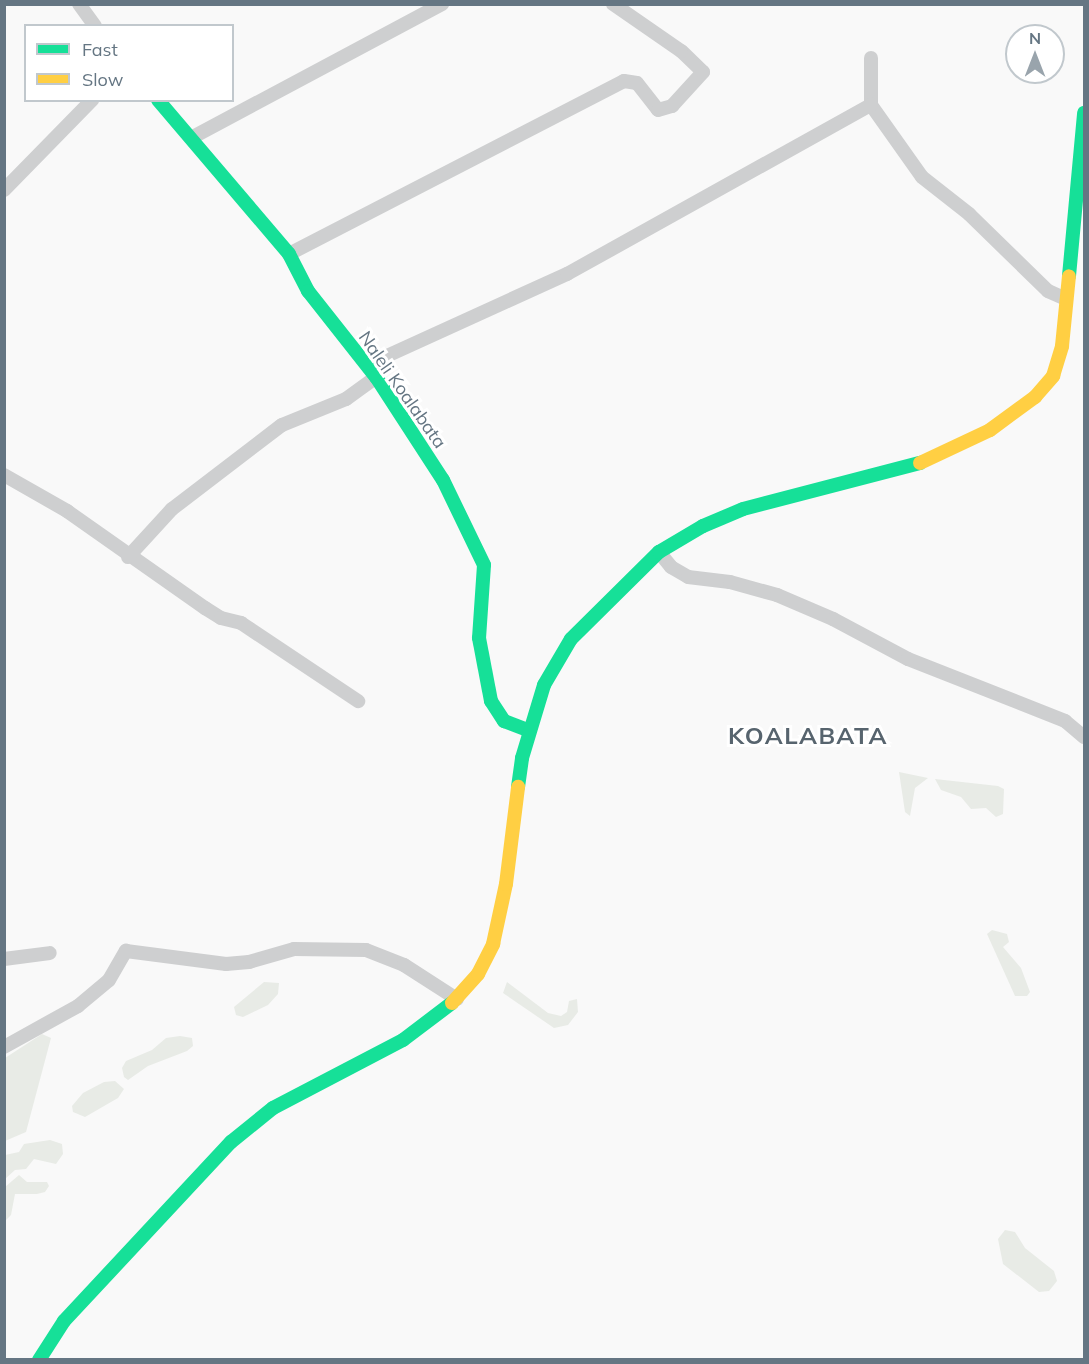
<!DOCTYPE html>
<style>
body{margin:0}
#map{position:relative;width:1089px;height:1364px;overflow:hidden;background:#f9f9f9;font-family:Mulish,sans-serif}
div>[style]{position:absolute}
.green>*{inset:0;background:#e8ebe6}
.street>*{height:14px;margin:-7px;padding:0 7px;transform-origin:7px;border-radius:7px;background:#cecfd0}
.fast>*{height:14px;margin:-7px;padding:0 7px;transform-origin:7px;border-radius:7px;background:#16e098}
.slow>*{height:14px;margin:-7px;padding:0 7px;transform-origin:7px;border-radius:7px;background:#ffcf43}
span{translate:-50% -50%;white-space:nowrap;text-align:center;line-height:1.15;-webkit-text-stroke:6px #fff;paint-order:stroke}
.street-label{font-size:18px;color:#657683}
.district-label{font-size:24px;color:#57646e;font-weight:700;letter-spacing:1.5px}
.frame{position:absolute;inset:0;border:6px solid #657683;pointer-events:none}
.legend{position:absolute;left:24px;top:24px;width:210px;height:78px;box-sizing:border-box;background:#fff;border:2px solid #c1c8cd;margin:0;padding:8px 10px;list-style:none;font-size:18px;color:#657683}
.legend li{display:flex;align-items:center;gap:12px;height:30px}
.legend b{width:30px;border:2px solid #c1c8cd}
.north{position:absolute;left:1005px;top:24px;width:60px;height:60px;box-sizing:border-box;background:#fff;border:2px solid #c1c8cd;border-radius:50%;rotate:0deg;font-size:16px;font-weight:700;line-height:24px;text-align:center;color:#657683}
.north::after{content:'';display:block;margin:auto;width:21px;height:27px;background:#99a4ac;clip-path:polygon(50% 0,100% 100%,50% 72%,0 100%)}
</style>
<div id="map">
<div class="green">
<div style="clip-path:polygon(899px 772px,928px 778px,915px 788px,910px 816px,905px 812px)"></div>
<div style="clip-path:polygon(935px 779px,998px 786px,1004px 789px,1003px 814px,996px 817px,986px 808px,971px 809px,961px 797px,941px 790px)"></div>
<div style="clip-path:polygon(992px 930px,1007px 934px,1009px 942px,1003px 947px,1021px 968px,1030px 992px,1027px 996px,1015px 996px,987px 934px)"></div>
<div style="clip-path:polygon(264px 982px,279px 983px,278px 994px,268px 1005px,243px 1017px,236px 1015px,234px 1007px)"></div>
<div style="clip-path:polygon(507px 982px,548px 1013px,561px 1016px,567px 1012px,569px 1001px,577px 999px,578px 1012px,568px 1025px,554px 1028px,503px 993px)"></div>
<div style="clip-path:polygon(42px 1034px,51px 1038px,26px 1132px,5px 1141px,5px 1058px)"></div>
<div style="clip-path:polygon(180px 1036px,192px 1038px,193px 1046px,187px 1051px,148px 1066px,128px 1080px,124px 1077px,122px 1068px,126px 1061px,152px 1050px,166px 1038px)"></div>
<div style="clip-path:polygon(115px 1081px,124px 1089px,118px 1098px,85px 1117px,73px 1112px,72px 1106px,83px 1093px,104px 1082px)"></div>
<div style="clip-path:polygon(50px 1140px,62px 1144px,63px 1154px,56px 1164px,34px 1159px,26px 1169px,15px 1170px,5px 1179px,5px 1155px,19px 1152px,24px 1144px)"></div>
<div style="clip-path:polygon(19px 1175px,27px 1182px,47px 1182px,49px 1186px,45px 1192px,37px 1194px,15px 1194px,11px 1215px,5px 1221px,5px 1187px)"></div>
<div style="clip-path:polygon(1005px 1230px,1015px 1232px,1025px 1248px,1054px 1271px,1057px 1281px,1049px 1291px,1039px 1292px,1003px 1264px,998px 1239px)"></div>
</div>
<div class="street">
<div style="left:79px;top:4px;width:27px;rotate:54deg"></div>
<div style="left:871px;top:58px;width:47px;rotate:90deg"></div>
<div style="left:871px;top:105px;width:88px;rotate:54.7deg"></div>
<div style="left:922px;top:177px;width:60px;rotate:38.2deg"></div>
<div style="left:969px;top:214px;width:110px;rotate:44.3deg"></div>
<div style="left:1048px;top:291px;width:20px;rotate:24deg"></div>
<div style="left:191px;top:138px;width:285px;rotate:-28.1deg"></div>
<div style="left:4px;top:190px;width:126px;rotate:-45.6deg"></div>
<div style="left:289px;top:254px;width:377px;rotate:-27.3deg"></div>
<div style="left:624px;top:81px;width:13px;rotate:9deg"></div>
<div style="left:637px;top:83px;width:34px;rotate:52deg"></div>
<div style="left:658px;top:110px;width:15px;rotate:-16deg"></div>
<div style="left:672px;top:106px;width:46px;rotate:-47.6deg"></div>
<div style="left:703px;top:72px;width:30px;rotate:-136deg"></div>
<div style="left:681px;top:51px;width:83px;rotate:-145.3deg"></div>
<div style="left:367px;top:365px;width:220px;rotate:-24.5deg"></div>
<div style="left:567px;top:274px;width:348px;rotate:-29.1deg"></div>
<div style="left:4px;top:475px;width:73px;rotate:29.7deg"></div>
<div style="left:67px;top:511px;width:169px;rotate:35.1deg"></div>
<div style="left:205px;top:608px;width:19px;rotate:32deg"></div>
<div style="left:221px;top:618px;width:21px;rotate:14deg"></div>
<div style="left:241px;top:623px;width:141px;rotate:33.7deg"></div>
<div style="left:659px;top:552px;width:19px;rotate:51deg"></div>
<div style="left:671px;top:567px;width:20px;rotate:30deg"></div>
<div style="left:688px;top:577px;width:42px;rotate:6.8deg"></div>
<div style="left:730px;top:582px;width:49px;rotate:15.5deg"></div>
<div style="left:777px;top:595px;width:61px;rotate:23.2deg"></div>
<div style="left:833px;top:619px;width:85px;rotate:28.1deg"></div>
<div style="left:908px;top:659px;width:169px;rotate:21.5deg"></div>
<div style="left:1065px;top:721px;width:25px;rotate:40deg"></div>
<div style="left:128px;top:557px;width:65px;rotate:-47.5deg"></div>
<div style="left:172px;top:509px;width:138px;rotate:-37.4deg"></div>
<div style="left:282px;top:425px;width:69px;rotate:-22.1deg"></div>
<div style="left:346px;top:399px;width:37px;rotate:-36deg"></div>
<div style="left:4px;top:959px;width:46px;rotate:-7.4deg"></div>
<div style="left:4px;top:1047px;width:85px;rotate:-29deg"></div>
<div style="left:78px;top:1006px;width:40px;rotate:-40deg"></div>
<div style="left:109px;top:980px;width:34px;rotate:-60deg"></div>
<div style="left:126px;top:951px;width:101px;rotate:7.4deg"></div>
<div style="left:226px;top:964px;width:23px;rotate:-5deg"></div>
<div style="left:249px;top:962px;width:47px;rotate:-16.1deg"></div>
<div style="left:294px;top:949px;width:72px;rotate:0.8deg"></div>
<div style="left:366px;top:950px;width:41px;rotate:21.5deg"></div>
<div style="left:404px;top:965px;width:63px;rotate:32.7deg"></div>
</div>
<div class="fast">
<div style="left:158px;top:100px;width:202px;rotate:49.6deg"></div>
<div style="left:289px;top:254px;width:42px;rotate:62.8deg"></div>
<div style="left:308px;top:291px;width:110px;rotate:51.7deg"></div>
<div style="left:376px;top:377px;width:123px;rotate:57deg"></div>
<div style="left:443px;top:480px;width:94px;rotate:64.2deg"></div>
<div style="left:484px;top:565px;width:73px;rotate:93.9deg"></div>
<div style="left:479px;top:638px;width:64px;rotate:79.2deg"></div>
<div style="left:491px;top:701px;width:24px;rotate:57deg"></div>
<div style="left:504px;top:721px;width:26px;rotate:21deg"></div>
<div style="left:1069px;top:276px;width:164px;rotate:-84.7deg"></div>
<div style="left:518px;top:787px;width:29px;rotate:-82deg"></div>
<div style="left:522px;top:758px;width:76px;rotate:-73.2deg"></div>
<div style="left:544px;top:685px;width:53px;rotate:-59.6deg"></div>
<div style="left:571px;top:639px;width:124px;rotate:-44.7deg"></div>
<div style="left:659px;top:552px;width:51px;rotate:-30.6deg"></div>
<div style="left:703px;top:526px;width:43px;rotate:-23deg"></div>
<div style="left:743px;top:509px;width:183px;rotate:-14.6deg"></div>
<div style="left:39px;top:1360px;width:46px;rotate:-57.3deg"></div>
<div style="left:64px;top:1321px;width:245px;rotate:-47deg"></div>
<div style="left:231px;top:1142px;width:54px;rotate:-39deg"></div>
<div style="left:273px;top:1108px;width:147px;rotate:-27.6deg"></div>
<div style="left:403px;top:1040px;width:61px;rotate:-37.1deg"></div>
</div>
<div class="slow">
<div style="left:920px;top:463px;width:77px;rotate:-25.2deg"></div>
<div style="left:990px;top:430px;width:56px;rotate:-36.3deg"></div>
<div style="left:1035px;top:397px;width:28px;rotate:-49deg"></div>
<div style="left:1053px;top:376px;width:31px;rotate:-73deg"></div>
<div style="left:1062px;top:346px;width:70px;rotate:-84.3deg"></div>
<div style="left:452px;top:1003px;width:39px;rotate:-48deg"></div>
<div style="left:478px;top:974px;width:34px;rotate:-63deg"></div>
<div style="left:493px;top:944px;width:61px;rotate:-77.8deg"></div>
<div style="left:506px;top:884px;width:98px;rotate:-82.9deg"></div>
</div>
<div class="street-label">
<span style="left:402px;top:390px;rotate:55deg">Naleli Koalabata</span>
</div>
<div class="district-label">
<span style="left:808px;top:736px">KOALABATA</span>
</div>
<div class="frame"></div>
<ul class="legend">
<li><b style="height:8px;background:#16e098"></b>Fast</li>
<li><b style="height:8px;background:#ffcf43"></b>Slow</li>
</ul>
<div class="north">N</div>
</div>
